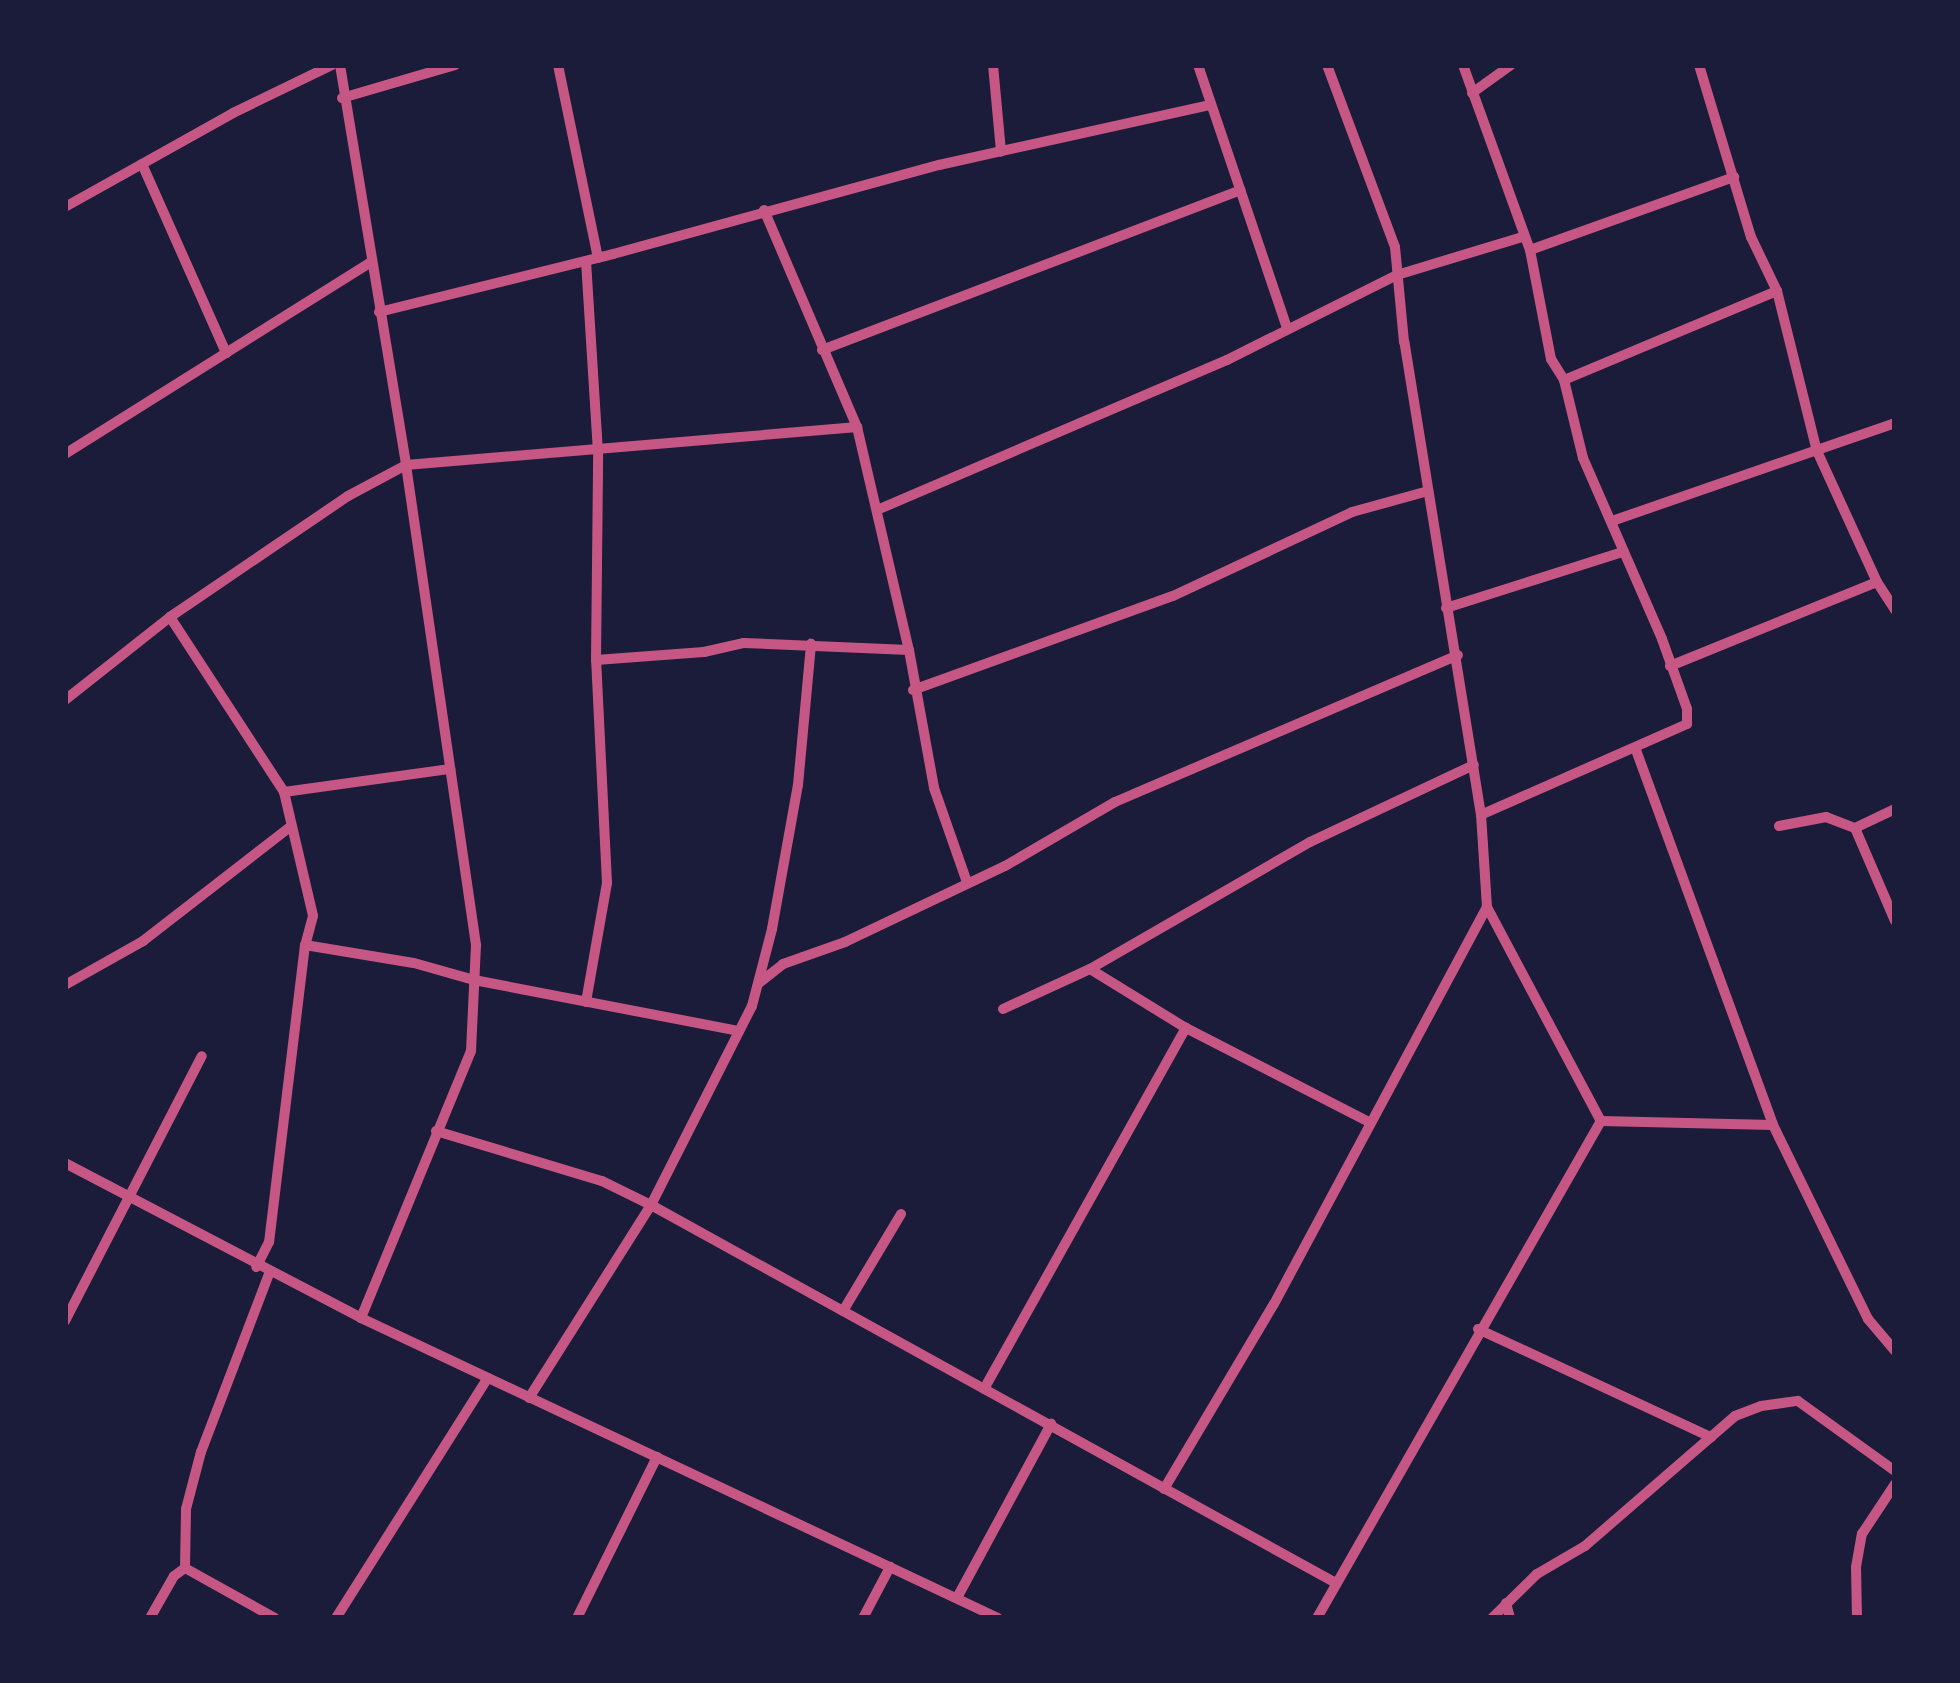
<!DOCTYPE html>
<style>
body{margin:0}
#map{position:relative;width:1960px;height:1683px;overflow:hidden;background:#1b1b3a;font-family:Rubik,sans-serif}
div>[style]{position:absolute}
.minor>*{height:10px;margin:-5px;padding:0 5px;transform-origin:5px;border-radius:5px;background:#c65784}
span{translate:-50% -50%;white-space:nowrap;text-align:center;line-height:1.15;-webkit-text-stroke:8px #1b1b3a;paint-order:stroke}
.frame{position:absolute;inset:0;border:68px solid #1b1b3a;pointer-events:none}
</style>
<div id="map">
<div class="minor">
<div style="left:340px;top:65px;width:405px;rotate:80.6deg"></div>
<div style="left:406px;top:465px;width:485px;rotate:81.7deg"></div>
<div style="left:476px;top:945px;width:106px;rotate:92.7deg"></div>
<div style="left:471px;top:1051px;width:289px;rotate:112.4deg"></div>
<div style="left:558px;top:65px;width:197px;rotate:78.3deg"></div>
<div style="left:993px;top:65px;width:87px;rotate:84.7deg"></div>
<div style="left:1198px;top:65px;width:278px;rotate:71.3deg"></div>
<div style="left:1463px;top:65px;width:197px;rotate:70.1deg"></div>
<div style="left:1530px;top:250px;width:111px;rotate:79.1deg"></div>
<div style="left:1551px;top:359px;width:25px;rotate:58deg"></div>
<div style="left:1564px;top:380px;width:80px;rotate:76.3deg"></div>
<div style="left:1583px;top:458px;width:197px;rotate:66.4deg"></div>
<div style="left:1662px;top:639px;width:74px;rotate:70.3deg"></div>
<div style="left:1687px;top:709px;width:15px;rotate:90deg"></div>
<div style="left:1687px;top:724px;width:225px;rotate:156.2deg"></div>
<div style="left:1699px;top:65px;width:180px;rotate:73.2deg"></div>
<div style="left:1751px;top:237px;width:60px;rotate:64.3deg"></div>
<div style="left:1777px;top:291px;width:165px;rotate:76deg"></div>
<div style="left:1817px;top:451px;width:144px;rotate:65.4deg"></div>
<div style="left:1877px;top:582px;width:33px;rotate:57deg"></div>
<div style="left:1472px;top:93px;width:48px;rotate:-35.7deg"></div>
<div style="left:342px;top:98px;width:118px;rotate:-16.3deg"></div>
<div style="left:142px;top:164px;width:207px;rotate:66deg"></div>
<div style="left:65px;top:207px;width:193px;rotate:-29.2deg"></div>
<div style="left:233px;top:113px;width:110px;rotate:-25.9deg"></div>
<div style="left:764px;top:210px;width:236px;rotate:66.8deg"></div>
<div style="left:857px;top:427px;width:229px;rotate:76.9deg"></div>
<div style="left:909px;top:650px;width:140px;rotate:79.7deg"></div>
<div style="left:934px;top:788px;width:100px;rotate:70.7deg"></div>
<div style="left:1530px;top:250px;width:217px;rotate:-19.7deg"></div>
<div style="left:379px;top:312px;width:241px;rotate:-13.9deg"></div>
<div style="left:613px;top:254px;width:338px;rotate:-15.3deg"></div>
<div style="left:939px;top:165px;width:278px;rotate:-12.5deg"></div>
<div style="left:822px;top:350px;width:448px;rotate:-20.9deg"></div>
<div style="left:1564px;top:380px;width:231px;rotate:-22.7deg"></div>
<div style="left:65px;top:454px;width:360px;rotate:-32.1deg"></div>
<div style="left:877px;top:510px;width:381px;rotate:-23.2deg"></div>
<div style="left:1227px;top:360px;width:190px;rotate:-26.6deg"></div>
<div style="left:1397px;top:275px;width:131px;rotate:-16.9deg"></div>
<div style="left:1612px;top:521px;width:299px;rotate:-19.1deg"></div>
<div style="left:1446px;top:608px;width:186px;rotate:-17.6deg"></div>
<div style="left:170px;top:617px;width:209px;rotate:56.9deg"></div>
<div style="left:284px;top:792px;width:127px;rotate:76.8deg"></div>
<div style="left:313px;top:916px;width:30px;rotate:105deg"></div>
<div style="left:305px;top:945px;width:299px;rotate:96.9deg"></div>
<div style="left:269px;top:1242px;width:28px;rotate:117deg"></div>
<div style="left:596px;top:660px;width:108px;rotate:-4.2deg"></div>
<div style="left:704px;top:652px;width:41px;rotate:-12.7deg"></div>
<div style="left:744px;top:643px;width:165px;rotate:2.4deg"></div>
<div style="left:1670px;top:666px;width:223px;rotate:-22.1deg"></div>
<div style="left:913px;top:690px;width:276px;rotate:-19.9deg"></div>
<div style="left:1173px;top:596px;width:198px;rotate:-25.1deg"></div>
<div style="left:1352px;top:512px;width:79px;rotate:-15.4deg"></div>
<div style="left:65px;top:700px;width:134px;rotate:-38.3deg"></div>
<div style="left:170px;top:617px;width:215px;rotate:-34.2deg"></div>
<div style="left:348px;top:496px;width:66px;rotate:-28.1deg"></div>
<div style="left:406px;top:465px;width:453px;rotate:-4.8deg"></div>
<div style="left:1636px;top:750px;width:399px;rotate:69.9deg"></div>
<div style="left:1773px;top:1125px;width:216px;rotate:63.9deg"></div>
<div style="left:1868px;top:1319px;width:42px;rotate:49.8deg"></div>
<div style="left:284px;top:792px;width:168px;rotate:-7.9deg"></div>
<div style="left:1779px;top:826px;width:48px;rotate:-10.8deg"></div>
<div style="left:1826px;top:817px;width:31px;rotate:21deg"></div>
<div style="left:1855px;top:828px;width:44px;rotate:-25.4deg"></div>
<div style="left:1855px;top:828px;width:101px;rotate:66.7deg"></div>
<div style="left:1487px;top:907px;width:242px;rotate:62deg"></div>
<div style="left:305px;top:945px;width:110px;rotate:9.4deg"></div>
<div style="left:414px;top:963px;width:62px;rotate:15.8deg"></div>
<div style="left:474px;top:980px;width:269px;rotate:10.9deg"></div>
<div style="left:1090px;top:969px;width:113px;rotate:31.6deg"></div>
<div style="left:1186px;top:1028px;width:206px;rotate:27.2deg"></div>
<div style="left:759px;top:983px;width:31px;rotate:-38deg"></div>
<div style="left:783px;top:964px;width:66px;rotate:-19.5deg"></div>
<div style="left:845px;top:942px;width:177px;rotate:-25.4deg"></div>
<div style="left:1005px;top:866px;width:127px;rotate:-30.2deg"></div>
<div style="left:1115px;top:802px;width:373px;rotate:-23.2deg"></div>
<div style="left:65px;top:985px;width:90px;rotate:-29.4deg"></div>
<div style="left:143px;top:941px;width:187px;rotate:-37.8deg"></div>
<div style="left:586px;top:1002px;width:121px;rotate:-80deg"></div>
<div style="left:607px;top:883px;width:223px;rotate:-92.8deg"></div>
<div style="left:596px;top:660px;width:208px;rotate:-89.4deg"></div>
<div style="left:598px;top:452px;width:191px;rotate:-93.6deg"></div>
<div style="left:1003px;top:1009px;width:96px;rotate:-24.7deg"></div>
<div style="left:1090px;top:969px;width:254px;rotate:-30deg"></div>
<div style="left:1310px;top:842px;width:181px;rotate:-25.2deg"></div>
<div style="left:436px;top:1131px;width:173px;rotate:16.8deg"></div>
<div style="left:602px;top:1181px;width:55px;rotate:26.1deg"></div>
<div style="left:651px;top:1205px;width:780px;rotate:28.9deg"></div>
<div style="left:65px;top:1163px;width:334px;rotate:27.6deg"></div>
<div style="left:361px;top:1318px;width:704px;rotate:25.22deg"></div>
<div style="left:843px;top:1311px;width:113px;rotate:-59.1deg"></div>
<div style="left:65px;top:1321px;width:298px;rotate:-62.7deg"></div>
<div style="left:1478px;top:1329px;width:257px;rotate:24.9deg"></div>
<div style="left:984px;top:1389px;width:414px;rotate:-60.8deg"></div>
<div style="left:529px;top:1398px;width:228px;rotate:-57.7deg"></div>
<div style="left:651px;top:1205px;width:223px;rotate:-63.1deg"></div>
<div style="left:752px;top:1006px;width:80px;rotate:-75.4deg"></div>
<div style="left:772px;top:929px;width:146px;rotate:-79.8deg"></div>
<div style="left:798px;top:785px;width:142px;rotate:-84.7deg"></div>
<div style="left:1164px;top:1489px;width:215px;rotate:-59.3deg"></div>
<div style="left:1274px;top:1304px;width:451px;rotate:-61.8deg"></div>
<div style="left:1487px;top:907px;width:92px;rotate:-93.7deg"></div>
<div style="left:1481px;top:815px;width:479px;rotate:-99.2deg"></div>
<div style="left:1404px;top:342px;width:95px;rotate:-95.4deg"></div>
<div style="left:1395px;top:247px;width:194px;rotate:-110.5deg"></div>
<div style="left:185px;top:1568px;width:59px;rotate:-89deg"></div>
<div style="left:186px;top:1509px;width:59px;rotate:-75.3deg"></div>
<div style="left:201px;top:1452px;width:191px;rotate:-69.1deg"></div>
<div style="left:958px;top:1596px;width:196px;rotate:-61.6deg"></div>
<div style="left:1506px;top:1603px;width:16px;rotate:75deg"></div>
<div style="left:150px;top:1618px;width:48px;rotate:-60.3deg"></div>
<div style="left:174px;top:1576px;width:14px;rotate:-36deg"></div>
<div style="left:185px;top:1568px;width:103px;rotate:29.1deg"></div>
<div style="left:336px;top:1618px;width:284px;rotate:-57.7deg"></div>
<div style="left:577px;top:1618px;width:180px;rotate:-63.6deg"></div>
<div style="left:863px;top:1618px;width:58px;rotate:-62.1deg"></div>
<div style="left:1317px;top:1618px;width:572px;rotate:-60.26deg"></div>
<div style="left:1601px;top:1121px;width:172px;rotate:1.3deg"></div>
<div style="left:1492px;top:1618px;width:63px;rotate:-44.4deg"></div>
<div style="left:1537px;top:1574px;width:56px;rotate:-30.3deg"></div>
<div style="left:1585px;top:1546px;width:198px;rotate:-40.9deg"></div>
<div style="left:1735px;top:1416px;width:28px;rotate:-21deg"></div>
<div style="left:1761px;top:1406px;width:37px;rotate:-8deg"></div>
<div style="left:1798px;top:1401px;width:120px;rotate:35.8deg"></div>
<div style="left:1857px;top:1618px;width:51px;rotate:-91.1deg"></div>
<div style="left:1856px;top:1567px;width:34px;rotate:-80deg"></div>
<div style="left:1862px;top:1534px;width:60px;rotate:-56.6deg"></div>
</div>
<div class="frame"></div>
</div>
